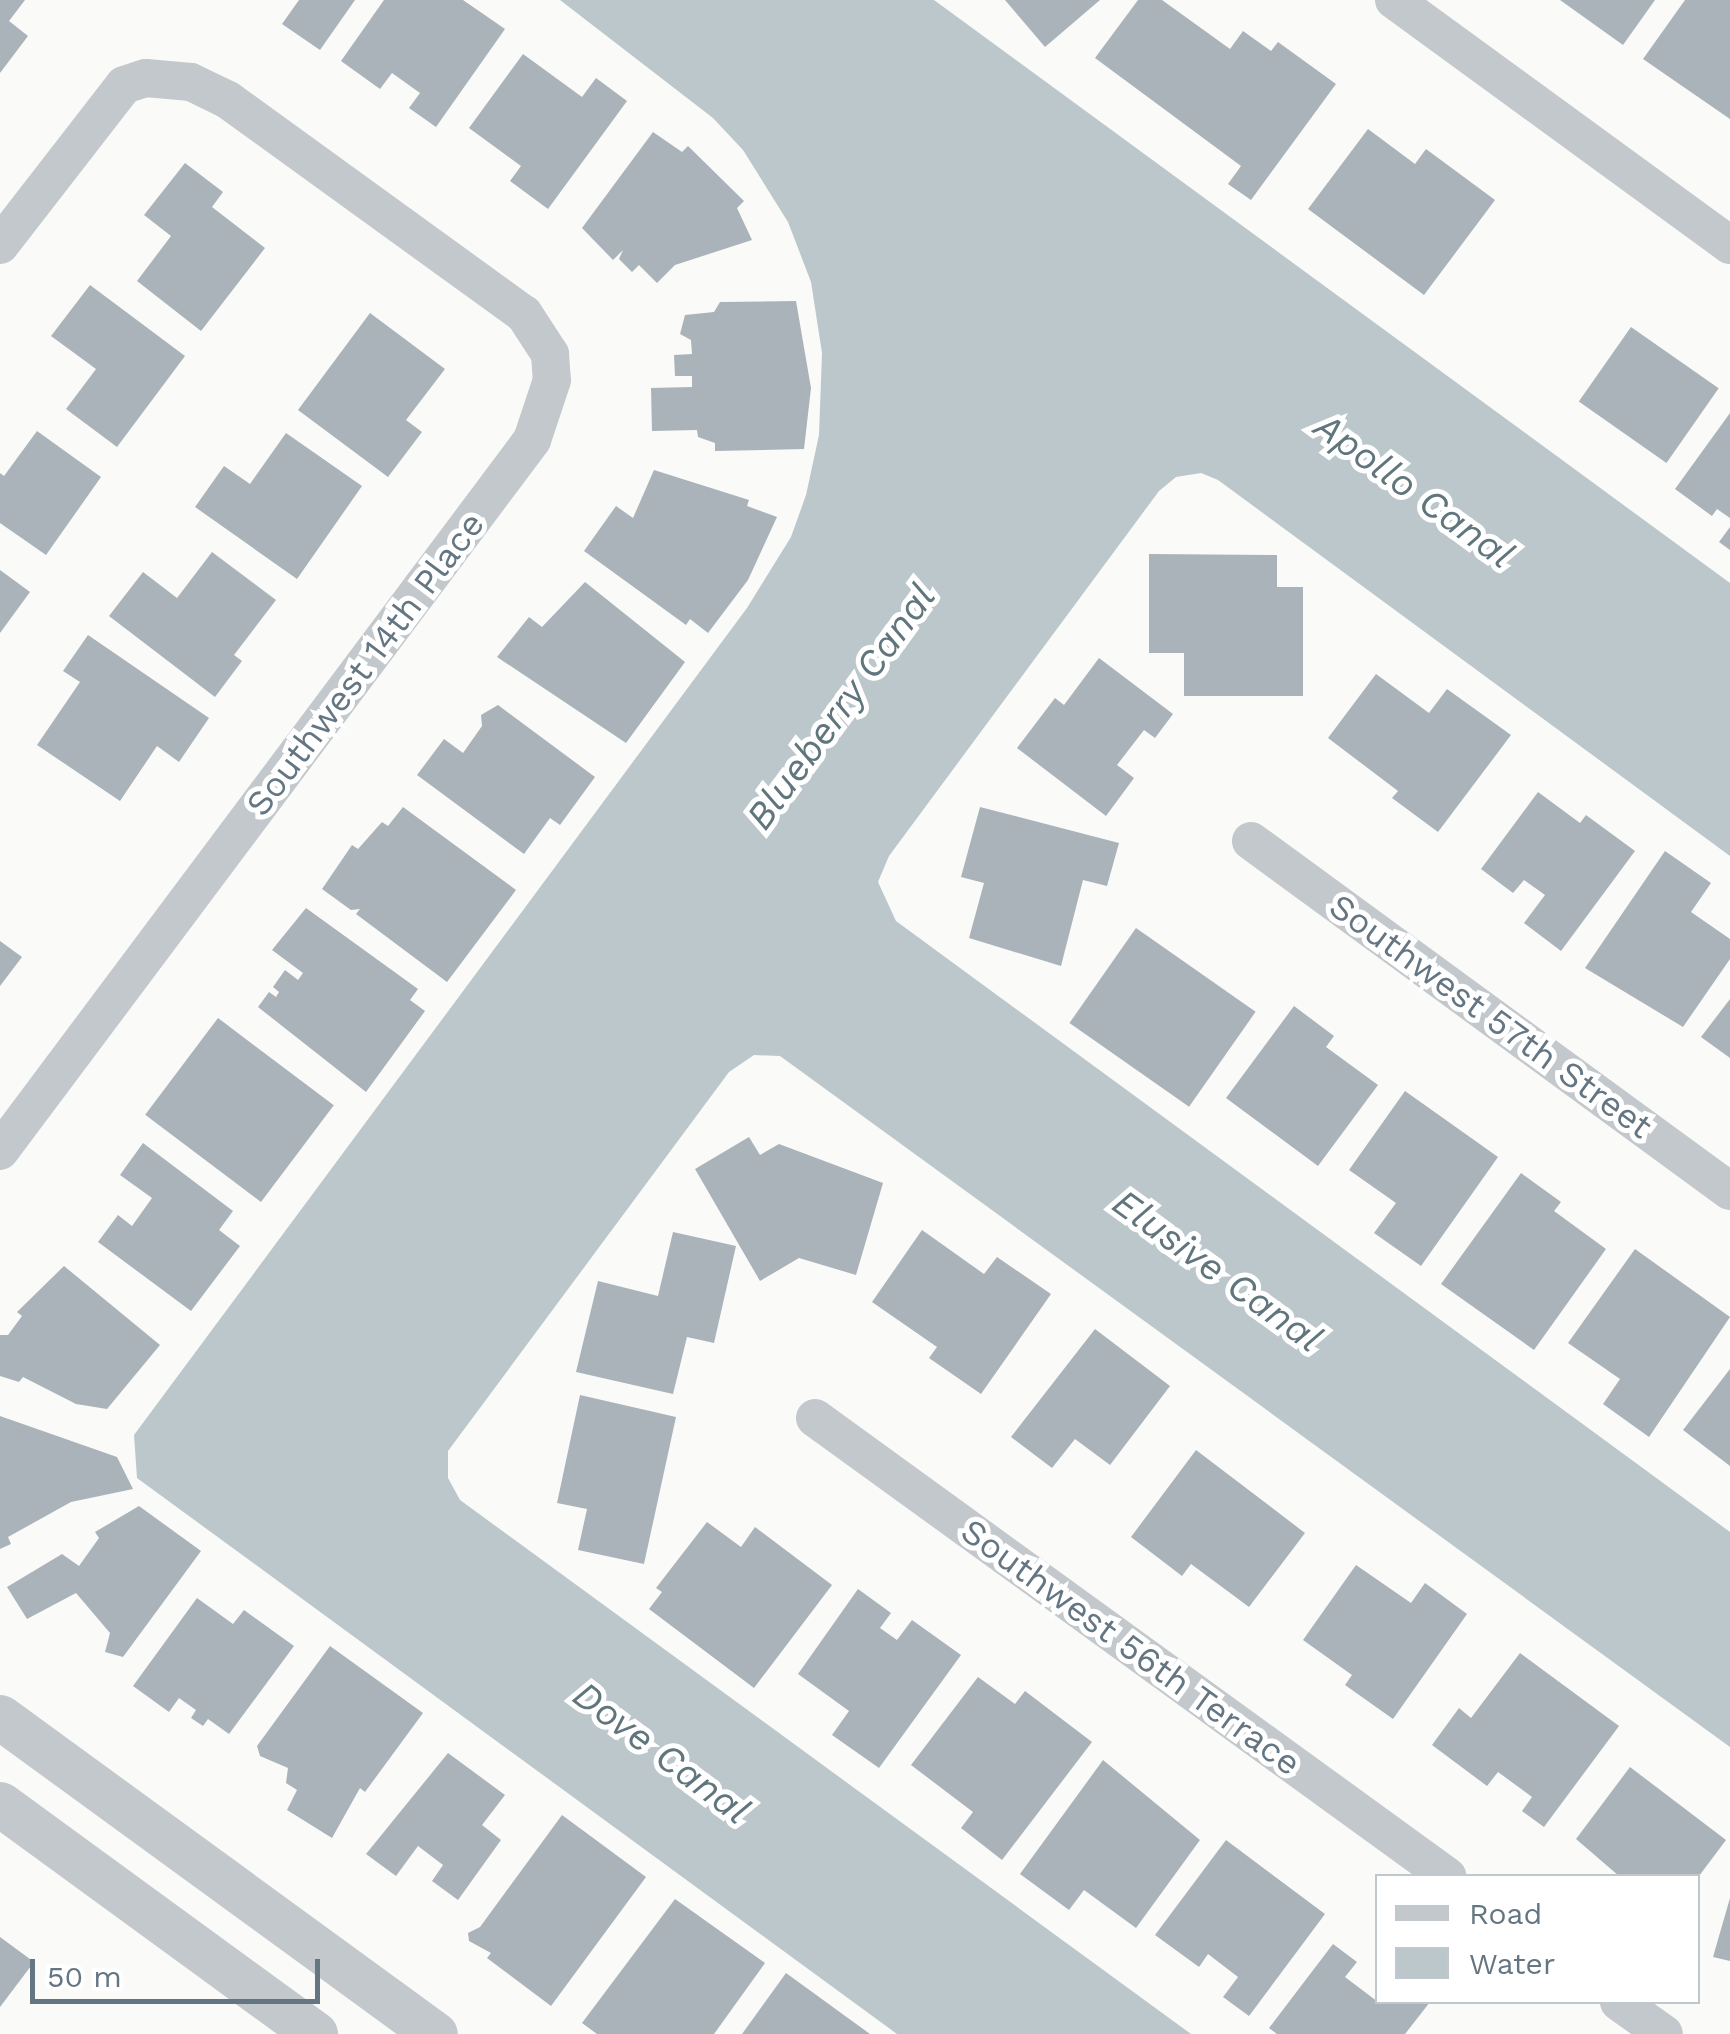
<!DOCTYPE html>
<style>
body{margin:0}
#map{position:relative;width:1730px;height:2034px;overflow:hidden;background:#fafaf8;font-family:"Work Sans",sans-serif}
div>[style]{position:absolute}
.water>*{inset:0;background:#bbc7cb}
.building>*{inset:0;background:#aab3b9;transform-origin:0 0}
.minor>*{height:38px;margin:-19px;padding:0 19px;transform-origin:19px;border-radius:19px;background:#c3c8cc}
.tertiary>*{height:45px;margin:-22.5px;padding:0 22.5px;transform-origin:22.5px;border-radius:22.5px;background:#c3c8cc}
span{translate:-50% -50%;white-space:nowrap;text-align:center;line-height:1.15;-webkit-text-stroke:10px #fff;paint-order:stroke}
.street-label{font-size:35px;color:#657683}
.water-label{font-size:38px;color:#60757c;font-style:italic}
.legend{position:absolute;left:1375px;top:1874px;width:325px;height:130px;box-sizing:border-box;background:#fff;border:2px solid #c1c8cd;margin:0;padding:12px 18px;list-style:none;font-size:30px;color:#657683}
.legend li{display:flex;align-items:center;gap:20px;height:50px}
.legend b{width:50px;border:2px solid #c1c8cd}
.scale{position:absolute;left:30px;top:1959px;width:290px;height:45px;box-sizing:border-box;border:5px solid #657683;border-top:0;padding-left:12px;font-size:30px;line-height:35px;white-space:nowrap;color:#657683;-webkit-text-stroke:8px #fff;paint-order:stroke}
</style>
<div id="map">
<div class="water">
<div style="clip-path:polygon(560px 0,934px 0,1730px 583px,1730px 856px,1218px 480px,1201px 473px,1176px 477px,1159px 491px,889px 856px,878px 882px,896px 921px,1730px 1532px,1730px 1747px,780px 1056px,754px 1055px,729px 1072px,448px 1451px,448px 1478px,460px 1500px,1191px 2034px,897px 2034px,137px 1478px,134px 1435px,747px 608px,791px 537px,806px 495px,819px 435px,822px 353px,811px 282px,788px 222px,743px 150px,713px 118px)"></div>
</div>
<div class="building">
<div style="clip-path:polygon(0 0,25px 0,9px 21px,28px 36px,0 73px)"></div>
<div style="clip-path:polygon(299px 0,355px 0,320px 50px,282px 24px)"></div>
<div style="clip-path:polygon(384px 0,463px 0,505px 29px,436px 127px,409px 108px,420px 93px,392px 73px,380px 89px,341px 61px)"></div>
<div style="clip-path:polygon(1005px 0,1100px 0,1045px 47px)"></div>
<div style="clip-path:polygon(1138px 0,1162px 0,1230px 49px,1243px 31px,1271px 51px,1278px 42px,1336px 84px,1251px 200px,1228px 184px,1241px 166px,1095px 58px)"></div>
<div style="clip-path:polygon(1560px 0,1655px 0,1623px 45px)"></div>
<div style="clip-path:polygon(1685px 0,1730px 0,1730px 119px,1643px 59px)"></div>
<div style="clip-path:polygon(523px 54px,582px 97px,596px 78px,627px 101px,548px 209px,510px 181px,521px 166px,469px 128px)"></div>
<div style="clip-path:polygon(1368px 129px,1415px 164px,1426px 149px,1495px 200px,1424px 295px,1308px 209px)"></div>
<div style="clip-path:polygon(653px 132px,682px 152px,688px 146px,744px 201px,737px 208px,752px 240px,675px 265px,657px 283px,639px 265px,632px 272px,619px 259px,623px 250px,613px 260px,582px 228px)"></div>
<div style="clip-path:polygon(185px 163px,223px 192px,212px 207px,265px 248px,201px 331px,137px 281px,171px 236px,144px 215px)"></div>
<div style="clip-path:polygon(90px 285px,185px 356px,117px 447px,66px 409px,96px 369px,51px 336px)"></div>
<div style="clip-path:polygon(796px 301px,811px 388px,804px 449px,715px 451px,715px 443px,698px 437px,697px 430px,652px 431px,651px 388px,692px 387px,692px 376px,675px 376px,674px 355px,692px 354px,691px 340px,680px 334px,685px 315px,714px 312px,720px 302px)"></div>
<div style="clip-path:polygon(370px 313px,445px 369px,406px 420px,422px 432px,388px 477px,298px 410px)"></div>
<div style="left:1631px;top:327px;width:107px;height:91px;rotate:35deg"></div>
<div style="clip-path:polygon(1730px 413px,1730px 518px,1717px 509px,1712px 516px,1675px 489px)"></div>
<div style="clip-path:polygon(37px 431px,101px 477px,46px 555px,0 523px,0 473px,4px 476px)"></div>
<div style="clip-path:polygon(286px 433px,362px 486px,297px 579px,195px 507px,224px 466px,250px 484px)"></div>
<div style="clip-path:polygon(654px 470px,749px 500px,747px 506px,777px 517px,748px 580px,708px 633px,690px 619px,686px 625px,584px 551px,616px 506px,633px 518px)"></div>
<div style="clip-path:polygon(1730px 527px,1730px 550px,1719px 542px)"></div>
<div style="clip-path:polygon(212px 552px,276px 600px,234px 655px,242px 661px,215px 697px,109px 616px,143px 572px,177px 598px)"></div>
<div style="clip-path:polygon(1149px 554px,1277px 555px,1277px 587px,1303px 587px,1303px 696px,1184px 696px,1184px 653px,1149px 653px)"></div>
<div style="clip-path:polygon(0 570px,30px 592px,0 633px)"></div>
<div style="clip-path:polygon(585px 582px,685px 662px,626px 743px,497px 657px,529px 617px,542px 627px)"></div>
<div style="clip-path:polygon(88px 635px,209px 718px,179px 762px,157px 746px,120px 801px,37px 745px,80px 682px,63px 671px)"></div>
<div style="clip-path:polygon(1099px 658px,1173px 714px,1155px 738px,1144px 730px,1117px 765px,1134px 778px,1106px 816px,1017px 748px,1055px 698px,1064px 705px)"></div>
<div style="clip-path:polygon(1376px 674px,1429px 713px,1447px 689px,1511px 735px,1438px 832px,1392px 798px,1398px 791px,1328px 738px)"></div>
<div style="clip-path:polygon(498px 705px,595px 777px,560px 825px,550px 818px,524px 854px,417px 775px,444px 739px,463px 753px,482px 726px,481px 715px)"></div>
<div style="clip-path:polygon(1538px 792px,1580px 823px,1586px 815px,1635px 851px,1561px 951px,1524px 923px,1545px 895px,1524px 880px,1513px 893px,1481px 869px)"></div>
<div style="clip-path:polygon(403px 807px,516px 890px,447px 982px,356px 914px,360px 909px,351px 910px,322px 889px,352px 845px,358px 849px,382px 822px,388px 826px)"></div>
<div style="clip-path:polygon(980px 807px,1119px 843px,1107px 886px,1083px 880px,1061px 966px,969px 938px,984px 883px,961px 877px)"></div>
<div style="clip-path:polygon(1665px 851px,1711px 883px,1691px 912px,1730px 939px,1730px 959px,1683px 1027px,1585px 968px)"></div>
<div style="clip-path:polygon(306px 908px,418px 989px,410px 1000px,425px 1011px,366px 1092px,258px 1007px,269px 992px,276px 997px,279px 992px,273px 987px,285px 970px,298px 980px,303px 973px,272px 950px)"></div>
<div style="left:1136px;top:928px;width:146px;height:116px;rotate:35deg"></div>
<div style="clip-path:polygon(0 941px,22px 957px,0 986px)"></div>
<div style="clip-path:polygon(1730px 999px,1730px 1058px,1701px 1037px)"></div>
<div style="clip-path:polygon(1294px 1006px,1334px 1036px,1326px 1047px,1378px 1085px,1318px 1166px,1226px 1098px)"></div>
<div style="left:218px;top:1018px;width:145px;height:121px;rotate:37deg"></div>
<div style="clip-path:polygon(1405px 1091px,1498px 1157px,1421px 1266px,1374px 1233px,1396px 1203px,1349px 1170px)"></div>
<div style="clip-path:polygon(749px 1137px,760px 1155px,779px 1144px,883px 1183px,856px 1275px,799px 1258px,760px 1281px,695px 1169px)"></div>
<div style="clip-path:polygon(143px 1143px,233px 1211px,219px 1230px,240px 1246px,191px 1311px,98px 1242px,118px 1215px,132px 1226px,152px 1198px,120px 1175px)"></div>
<div style="clip-path:polygon(1521px 1173px,1561px 1202px,1554px 1211px,1606px 1249px,1534px 1350px,1441px 1284px)"></div>
<div style="clip-path:polygon(922px 1230px,984px 1274px,997px 1257px,1051px 1294px,981px 1394px,929px 1358px,937px 1347px,872px 1302px)"></div>
<div style="clip-path:polygon(673px 1232px,736px 1246px,714px 1343px,687px 1337px,673px 1394px,576px 1372px,598px 1281px,658px 1296px)"></div>
<div style="clip-path:polygon(1635px 1249px,1730px 1317px,1649px 1437px,1603px 1404px,1620px 1379px,1568px 1343px)"></div>
<div style="clip-path:polygon(64px 1266px,160px 1345px,107px 1409px,76px 1404px,23px 1377px,19px 1382px,0 1376px,0 1335px,8px 1335px,22px 1316px,17px 1312px)"></div>
<div style="clip-path:polygon(1095px 1329px,1170px 1386px,1110px 1465px,1075px 1439px,1052px 1468px,1011px 1437px)"></div>
<div style="clip-path:polygon(1730px 1369px,1730px 1466px,1683px 1430px)"></div>
<div style="clip-path:polygon(580px 1395px,676px 1417px,644px 1564px,578px 1550px,587px 1509px,557px 1503px)"></div>
<div style="clip-path:polygon(0 1416px,117px 1457px,133px 1489px,71px 1502px,8px 1537px,11px 1544px,0 1549px)"></div>
<div style="clip-path:polygon(1196px 1450px,1305px 1533px,1249px 1607px,1191px 1564px,1182px 1576px,1131px 1537px)"></div>
<div style="clip-path:polygon(139px 1506px,201px 1551px,123px 1657px,105px 1652px,110px 1633px,76px 1593px,27px 1619px,7px 1587px,62px 1554px,79px 1566px,99px 1538px,95px 1532px)"></div>
<div style="clip-path:polygon(707px 1522px,741px 1547px,755px 1527px,832px 1585px,754px 1688px,649px 1609px,662px 1592px,656px 1588px)"></div>
<div style="clip-path:polygon(1356px 1565px,1411px 1603px,1425px 1583px,1467px 1614px,1393px 1719px,1345px 1685px,1352px 1675px,1303px 1640px)"></div>
<div style="clip-path:polygon(858px 1589px,891px 1613px,880px 1628px,897px 1640px,912px 1620px,961px 1655px,879px 1768px,832px 1735px,849px 1711px,798px 1674px)"></div>
<div style="clip-path:polygon(197px 1598px,233px 1624px,244px 1610px,294px 1646px,229px 1734px,208px 1719px,203px 1726px,191px 1718px,196px 1710px,179px 1698px,169px 1712px,133px 1686px)"></div>
<div style="clip-path:polygon(330px 1646px,423px 1713px,365px 1792px,360px 1788px,332px 1838px,287px 1810px,297px 1790px,286px 1783px,288px 1768px,260px 1756px,257px 1746px)"></div>
<div style="clip-path:polygon(1520px 1653px,1619px 1726px,1544px 1827px,1522px 1811px,1532px 1797px,1498px 1772px,1487px 1786px,1432px 1745px,1459px 1708px,1471px 1718px)"></div>
<div style="clip-path:polygon(978px 1677px,1015px 1704px,1025px 1691px,1092px 1742px,1002px 1860px,961px 1828px,973px 1812px,911px 1765px)"></div>
<div style="clip-path:polygon(448px 1753px,505px 1795px,482px 1825px,501px 1840px,458px 1900px,432px 1881px,443px 1865px,418px 1846px,396px 1876px,366px 1854px)"></div>
<div style="clip-path:polygon(1103px 1760px,1200px 1840px,1136px 1928px,1084px 1890px,1069px 1910px,1020px 1874px)"></div>
<div style="clip-path:polygon(1630px 1767px,1726px 1840px,1699px 1876px,1619px 1876px,1576px 1839px)"></div>
<div style="clip-path:polygon(562px 1815px,646px 1877px,551px 2006px,487px 1958px,491px 1953px,469px 1941px,468px 1933px,480px 1927px)"></div>
<div style="clip-path:polygon(1226px 1840px,1325px 1914px,1249px 2016px,1223px 1997px,1238px 1977px,1208px 1954px,1199px 1967px,1155px 1935px)"></div>
<div style="clip-path:polygon(1730px 1898px,1730px 1961px,1713px 1957px)"></div>
<div style="clip-path:polygon(675px 1899px,765px 1963px,714px 2034px,597px 2034px,582px 2023px)"></div>
<div style="clip-path:polygon(0 1937px,34px 1962px,0 2007px)"></div>
<div style="clip-path:polygon(1333px 1944px,1357px 1962px,1345px 1977px,1378px 2002px,1430px 2002px,1405px 2034px,1277px 2034px,1269px 2028px)"></div>
<div style="clip-path:polygon(786px 1973px,870px 2034px,742px 2034px)"></div>
</div>
<div class="minor">
<div style="left:1394px;top:0;width:416px;rotate:36.1deg"></div>
<div style="left:0;top:245px;width:202px;rotate:-52.2deg"></div>
<div style="left:124px;top:85px;width:23px;rotate:-18deg"></div>
<div style="left:146px;top:78px;width:45px;rotate:5.1deg"></div>
<div style="left:191px;top:82px;width:41px;rotate:25.9deg"></div>
<div style="left:228px;top:100px;width:365px;rotate:35.9deg"></div>
<div style="left:524px;top:314px;width:48px;rotate:57deg"></div>
<div style="left:550px;top:354px;width:26px;rotate:86deg"></div>
<div style="left:552px;top:380px;width:63px;rotate:108.4deg"></div>
<div style="left:532px;top:440px;width:888px;rotate:126.81deg"></div>
<div style="left:1251px;top:841px;width:593px;rotate:36.16deg"></div>
<div style="left:815px;top:1418px;width:781px;rotate:35.93deg"></div>
<div style="left:1619px;top:2002px;width:55px;rotate:35.4deg"></div>
</div>
<div class="tertiary">
<div style="left:0;top:1717px;width:538px;rotate:36.08deg"></div>
<div style="left:0;top:1804px;width:390px;rotate:36.1deg"></div>
</div>
<div class="street-label">
<span style="left:365px;top:664px;rotate:-53deg">Southwest 14th Place</span>
<span style="left:1491px;top:1016px;rotate:36deg">Southwest 57th Street</span>
<span style="left:1131px;top:1647px;rotate:36deg">Southwest 56th Terrace</span>
</div>
<div class="water-label">
<span style="left:1414px;top:491px;rotate:36deg">Apollo Canal</span>
<span style="left:841px;top:707px;rotate:-54deg">Blueberry Canal</span>
<span style="left:1217px;top:1271px;rotate:36deg">Elusive Canal</span>
<span style="left:661px;top:1753px;rotate:37deg">Dove Canal</span>
</div>
<ul class="legend">
<li><b style="height:12px;background:#c3c8cc"></b>Road</li>
<li><b style="height:28px;background:#bbc7cb"></b>Water</li>
</ul>
<div class="scale">50 m</div>
</div>
